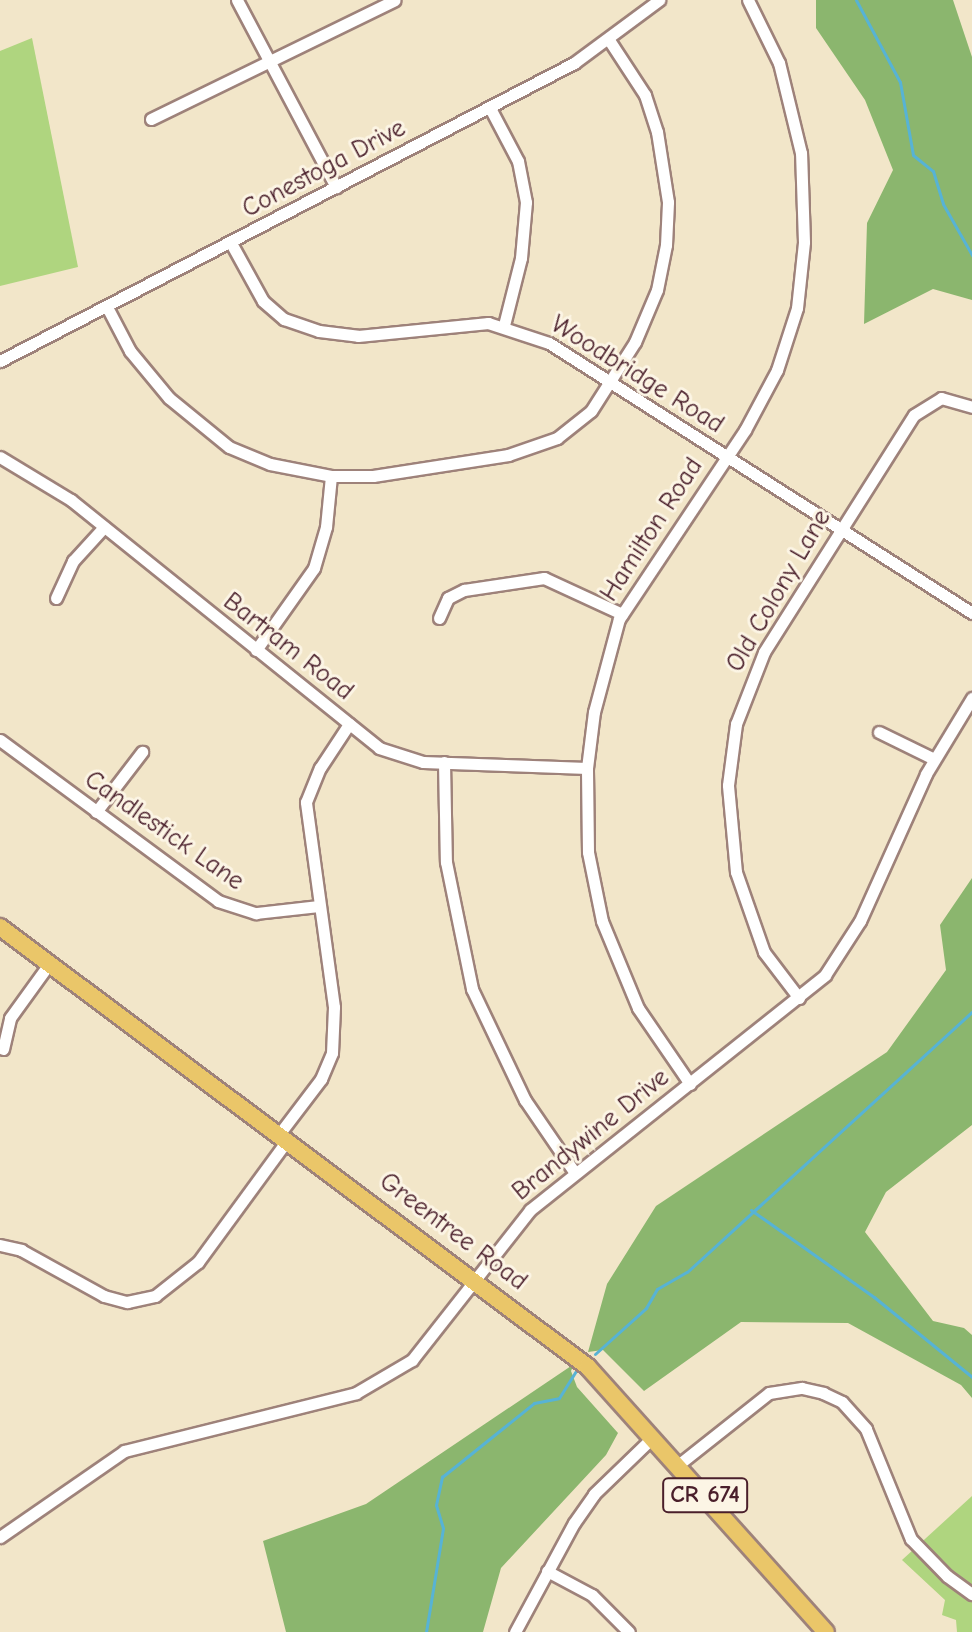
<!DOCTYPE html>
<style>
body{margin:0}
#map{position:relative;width:972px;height:1632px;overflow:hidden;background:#f2e6c9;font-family:"Comic Neue",sans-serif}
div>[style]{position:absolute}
.green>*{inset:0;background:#afd57f}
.forest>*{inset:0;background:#8bb66e}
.stream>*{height:3px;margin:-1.5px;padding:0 1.5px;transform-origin:1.5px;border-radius:1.5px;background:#57b3d5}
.roads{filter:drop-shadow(2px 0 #9e827a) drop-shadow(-2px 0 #9e827a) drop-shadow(0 2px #9e827a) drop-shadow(0 -2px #9e827a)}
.street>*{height:11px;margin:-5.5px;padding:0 5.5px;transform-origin:5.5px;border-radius:5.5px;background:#fff}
.primary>*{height:16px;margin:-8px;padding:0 8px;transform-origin:8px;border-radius:8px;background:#eac669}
span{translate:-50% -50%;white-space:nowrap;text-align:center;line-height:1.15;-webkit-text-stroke:6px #fcf5e5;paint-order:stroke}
.shield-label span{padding:2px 6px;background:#fcf5e5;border:2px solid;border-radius:6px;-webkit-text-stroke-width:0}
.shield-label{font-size:24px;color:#4a1f2b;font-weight:700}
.street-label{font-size:26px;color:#4a1f2b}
</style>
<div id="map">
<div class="green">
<div style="clip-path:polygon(32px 38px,78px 267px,0 286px,0 51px)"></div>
<div style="clip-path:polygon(972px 1496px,972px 1632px,957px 1632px,956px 1620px,942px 1615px,945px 1600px,902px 1560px)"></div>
</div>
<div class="forest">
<div style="clip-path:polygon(816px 0,953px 0,972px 57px,972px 300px,933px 289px,864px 324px,867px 223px,893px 170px,865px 100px,816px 28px)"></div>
<div style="clip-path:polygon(972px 878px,972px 1125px,886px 1192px,865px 1232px,933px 1321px,964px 1328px,972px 1335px,972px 1398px,961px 1385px,848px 1323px,741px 1322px,644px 1391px,603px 1350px,588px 1352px,607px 1284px,656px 1206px,887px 1052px,946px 970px,940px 925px)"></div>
<div style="clip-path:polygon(574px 1364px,571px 1371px,577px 1387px,618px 1433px,606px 1455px,501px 1568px,483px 1632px,286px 1632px,263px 1541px,366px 1504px)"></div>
</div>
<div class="stream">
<div style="left:856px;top:0;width:93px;rotate:61.8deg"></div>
<div style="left:900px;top:82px;width:74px;rotate:79.9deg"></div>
<div style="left:913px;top:155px;width:26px;rotate:39deg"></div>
<div style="left:933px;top:171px;width:34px;rotate:73deg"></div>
<div style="left:943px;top:204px;width:59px;rotate:60.4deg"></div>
<div style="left:751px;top:1210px;width:151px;rotate:35.3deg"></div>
<div style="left:874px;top:1297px;width:127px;rotate:39.2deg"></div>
<div style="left:595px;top:1354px;width:69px;rotate:-42deg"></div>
<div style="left:646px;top:1308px;width:22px;rotate:-60deg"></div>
<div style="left:657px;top:1289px;width:34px;rotate:-30deg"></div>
<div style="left:687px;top:1272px;width:386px;rotate:-42.4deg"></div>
<div style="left:426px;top:1632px;width:105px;rotate:-80.7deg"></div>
<div style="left:443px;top:1528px;width:24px;rotate:-107deg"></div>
<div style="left:436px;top:1505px;width:29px;rotate:-78deg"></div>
<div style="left:442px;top:1477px;width:118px;rotate:-38.8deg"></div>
<div style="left:534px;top:1403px;width:25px;rotate:-11deg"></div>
<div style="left:559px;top:1398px;width:31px;rotate:-58deg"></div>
</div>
<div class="roads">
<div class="street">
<div style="left:237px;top:0;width:212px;rotate:62.1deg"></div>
<div style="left:490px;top:108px;width:60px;rotate:62.2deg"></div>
<div style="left:518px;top:161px;width:42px;rotate:79deg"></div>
<div style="left:526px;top:202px;width:56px;rotate:95.1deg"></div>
<div style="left:521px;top:258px;width:69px;rotate:104.2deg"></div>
<div style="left:151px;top:119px;width:271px;rotate:-26deg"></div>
<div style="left:231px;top:243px;width:66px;rotate:61.1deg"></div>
<div style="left:263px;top:301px;width:28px;rotate:41deg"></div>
<div style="left:284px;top:319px;width:37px;rotate:19deg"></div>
<div style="left:319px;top:331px;width:39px;rotate:7deg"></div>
<div style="left:358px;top:336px;width:131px;rotate:-5.7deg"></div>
<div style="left:488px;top:323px;width:64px;rotate:18.2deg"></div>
<div style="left:549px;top:343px;width:502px;rotate:32.55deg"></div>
<div style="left:107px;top:307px;width:50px;rotate:62.4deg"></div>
<div style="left:130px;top:351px;width:61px;rotate:50.3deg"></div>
<div style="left:169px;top:398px;width:77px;rotate:39.2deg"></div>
<div style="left:229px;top:447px;width:44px;rotate:22.5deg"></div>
<div style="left:270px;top:464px;width:62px;rotate:11.1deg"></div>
<div style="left:331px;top:476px;width:42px"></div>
<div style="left:373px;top:476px;width:137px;rotate:-8.8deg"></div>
<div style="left:508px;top:455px;width:52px;rotate:-19.1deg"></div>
<div style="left:557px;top:438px;width:43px;rotate:-38.5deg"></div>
<div style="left:591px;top:411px;width:82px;rotate:-57.5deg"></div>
<div style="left:635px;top:342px;width:56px;rotate:-67.1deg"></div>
<div style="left:657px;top:290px;width:46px;rotate:-78.7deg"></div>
<div style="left:666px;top:245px;width:43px;rotate:-87.3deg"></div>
<div style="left:668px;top:202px;width:71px;rotate:-98.9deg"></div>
<div style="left:657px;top:132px;width:39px;rotate:-108deg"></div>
<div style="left:645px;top:95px;width:66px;rotate:-123.2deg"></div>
<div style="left:0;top:361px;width:647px;rotate:-27.44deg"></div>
<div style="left:574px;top:63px;width:106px;rotate:-36.5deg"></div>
<div style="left:0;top:457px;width:83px;rotate:31.2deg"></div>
<div style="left:71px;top:500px;width:395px;rotate:38.8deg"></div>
<div style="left:379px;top:748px;width:46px;rotate:17.7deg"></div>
<div style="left:423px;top:762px;width:164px;rotate:2.1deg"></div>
<div style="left:56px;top:598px;width:41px;rotate:-65.3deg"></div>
<div style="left:73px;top:561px;width:46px;rotate:-47.6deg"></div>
<div style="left:439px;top:618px;width:22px;rotate:-66deg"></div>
<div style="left:448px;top:598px;width:18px;rotate:-27deg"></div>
<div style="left:464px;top:590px;width:81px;rotate:-8.5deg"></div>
<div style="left:544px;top:578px;width:86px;rotate:24.8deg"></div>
<div style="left:256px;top:650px;width:100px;rotate:-54.7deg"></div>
<div style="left:314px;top:568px;width:43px;rotate:-73.7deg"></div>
<div style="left:326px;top:527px;width:51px;rotate:-84.4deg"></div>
<div style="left:879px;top:732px;width:61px;rotate:26.1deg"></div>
<div style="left:0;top:740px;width:271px;rotate:36.4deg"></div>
<div style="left:218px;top:901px;width:40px;rotate:18deg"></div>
<div style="left:256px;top:913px;width:62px;rotate:-6.4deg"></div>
<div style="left:444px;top:762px;width:100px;rotate:88.9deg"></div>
<div style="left:446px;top:862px;width:130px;rotate:78.4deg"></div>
<div style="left:472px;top:989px;width:123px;rotate:64.5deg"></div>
<div style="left:525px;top:1100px;width:88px;rotate:55.6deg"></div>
<div style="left:96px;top:812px;width:76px;rotate:-52.5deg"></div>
<div style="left:799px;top:998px;width:58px;rotate:-127.3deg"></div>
<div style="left:764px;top:952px;width:85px;rotate:-109.3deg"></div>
<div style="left:736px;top:872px;width:87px;rotate:-95.3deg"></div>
<div style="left:728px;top:785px;width:62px;rotate:-82.5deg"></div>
<div style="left:736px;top:724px;width:77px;rotate:-68.7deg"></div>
<div style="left:764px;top:652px;width:280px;rotate:-57.7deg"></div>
<div style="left:914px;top:415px;width:32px;rotate:-32deg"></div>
<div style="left:941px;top:398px;width:32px;rotate:16deg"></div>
<div style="left:3px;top:1049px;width:32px;rotate:-77deg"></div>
<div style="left:10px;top:1018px;width:67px;rotate:-54.2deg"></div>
<div style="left:690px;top:1084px;width:92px;rotate:-124.4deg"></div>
<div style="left:638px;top:1008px;width:94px;rotate:-112.5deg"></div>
<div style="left:602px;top:921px;width:70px;rotate:-101.5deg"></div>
<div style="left:588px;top:852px;width:84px;rotate:-90.7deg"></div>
<div style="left:587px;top:768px;width:56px;rotate:-82.9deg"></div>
<div style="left:594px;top:712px;width:96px;rotate:-75deg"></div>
<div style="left:619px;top:619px;width:227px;rotate:-56.3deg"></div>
<div style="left:745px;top:430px;width:68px;rotate:-61.9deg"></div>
<div style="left:777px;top:370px;width:65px;rotate:-72.1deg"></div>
<div style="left:797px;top:308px;width:66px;rotate:-83.9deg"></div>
<div style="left:804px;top:242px;width:89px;rotate:-91.9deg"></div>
<div style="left:801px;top:153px;width:93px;rotate:-103.7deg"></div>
<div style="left:779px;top:63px;width:70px;rotate:-116.2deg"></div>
<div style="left:280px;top:1133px;width:68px;rotate:-52.8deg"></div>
<div style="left:321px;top:1079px;width:28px;rotate:-67deg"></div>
<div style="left:332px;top:1053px;width:46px;rotate:-87.5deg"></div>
<div style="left:334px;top:1007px;width:207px;rotate:-97.8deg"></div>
<div style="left:306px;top:802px;width:37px;rotate:-68deg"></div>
<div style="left:320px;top:768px;width:53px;rotate:-56.6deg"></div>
<div style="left:0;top:1245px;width:22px;rotate:13deg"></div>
<div style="left:21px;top:1250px;width:95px;rotate:29deg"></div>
<div style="left:104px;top:1296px;width:24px;rotate:15deg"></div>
<div style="left:127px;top:1302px;width:29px;rotate:-12deg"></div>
<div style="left:155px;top:1296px;width:55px;rotate:-38.3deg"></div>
<div style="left:198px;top:1262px;width:152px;rotate:-53.8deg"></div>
<div style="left:678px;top:1465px;width:116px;rotate:-38.4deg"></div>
<div style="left:769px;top:1393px;width:33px;rotate:-9deg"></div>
<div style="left:802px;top:1388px;width:22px;rotate:13deg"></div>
<div style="left:823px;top:1393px;width:21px;rotate:25deg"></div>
<div style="left:842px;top:1402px;width:36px;rotate:48deg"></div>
<div style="left:866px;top:1429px;width:119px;rotate:67.8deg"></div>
<div style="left:911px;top:1539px;width:52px;rotate:45.8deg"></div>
<div style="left:947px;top:1576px;width:31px;rotate:36deg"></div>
<div style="left:0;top:1537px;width:151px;rotate:-34.7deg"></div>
<div style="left:124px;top:1451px;width:239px;rotate:-14deg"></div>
<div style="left:356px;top:1393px;width:65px;rotate:-30.5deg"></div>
<div style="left:412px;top:1360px;width:191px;rotate:-51.8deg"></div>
<div style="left:530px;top:1210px;width:377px;rotate:-38.5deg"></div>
<div style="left:825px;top:975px;width:64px;rotate:-57.1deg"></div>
<div style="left:860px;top:921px;width:161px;rotate:-65.8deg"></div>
<div style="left:926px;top:774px;width:89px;rotate:-58.8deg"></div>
<div style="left:547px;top:1571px;width:51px;rotate:28.1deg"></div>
<div style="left:592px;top:1595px;width:52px;rotate:45deg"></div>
<div style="left:515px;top:1632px;width:124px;rotate:-61.6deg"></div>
<div style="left:574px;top:1523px;width:35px;rotate:-55deg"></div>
<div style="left:594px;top:1494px;width:82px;rotate:-44deg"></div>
</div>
<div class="primary">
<div style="left:0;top:927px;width:734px;rotate:36.81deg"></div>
<div style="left:588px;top:1367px;width:356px;rotate:48.1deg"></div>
</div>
</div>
<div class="shield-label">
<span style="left:705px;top:1495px">CR 674</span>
</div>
<div class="street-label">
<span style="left:324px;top:169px;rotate:-28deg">Conestoga Drive</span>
<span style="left:637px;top:375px;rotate:32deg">Woodbridge Road</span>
<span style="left:652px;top:530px;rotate:-57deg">Hamilton Road</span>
<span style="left:779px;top:591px;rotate:-60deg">Old Colony Lane</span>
<span style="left:288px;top:647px;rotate:38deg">Bartram Road</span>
<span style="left:164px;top:831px;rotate:35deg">Candlestick Lane</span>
<span style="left:591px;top:1135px;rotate:-39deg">Brandywine Drive</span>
<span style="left:453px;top:1232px;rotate:37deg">Greentree Road</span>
</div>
</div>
